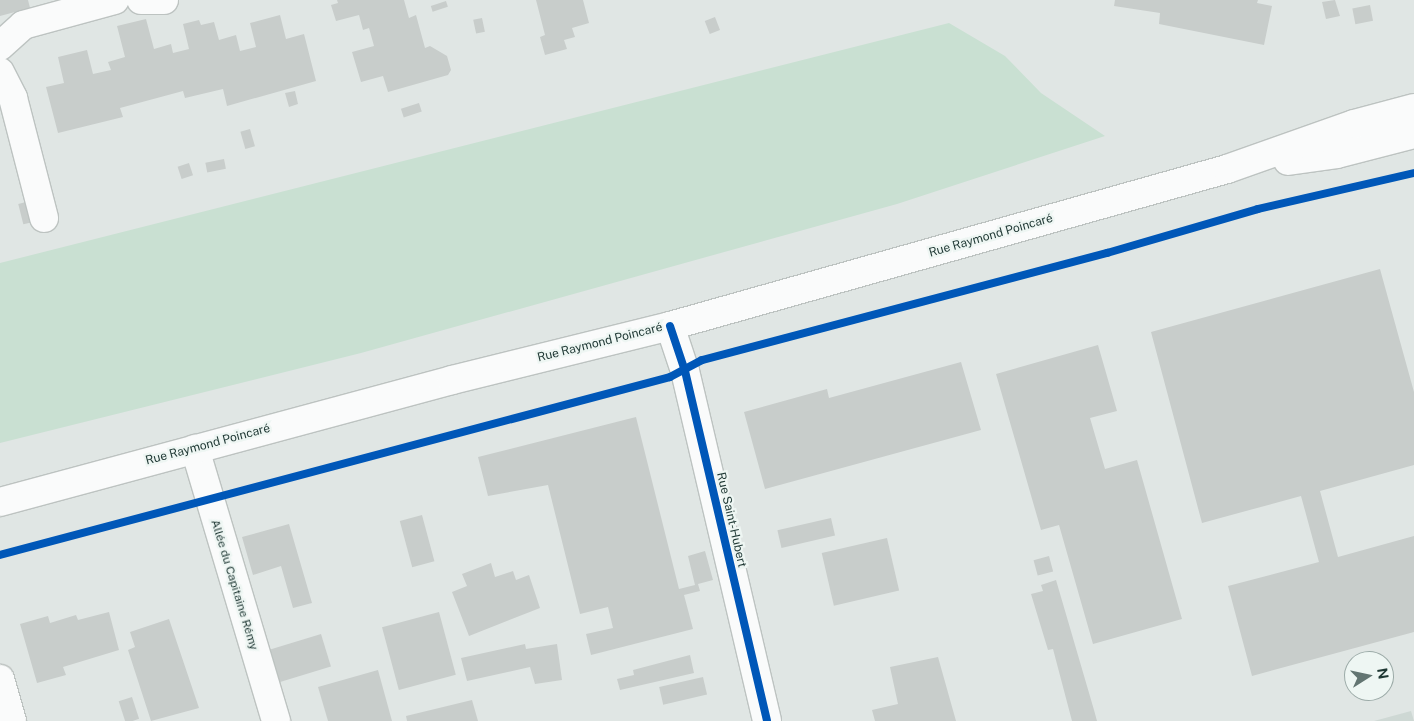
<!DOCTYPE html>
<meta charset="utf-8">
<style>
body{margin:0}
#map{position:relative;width:1414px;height:721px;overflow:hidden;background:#e0e6e4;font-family:"Public Sans",sans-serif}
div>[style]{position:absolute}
.built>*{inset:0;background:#ced8d4}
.green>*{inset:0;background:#c9e0d2}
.building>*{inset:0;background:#c8cdcb;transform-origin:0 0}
.roads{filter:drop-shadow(1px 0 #bdc3c1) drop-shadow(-1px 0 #bdc3c1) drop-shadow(0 1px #bdc3c1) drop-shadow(0 -1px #bdc3c1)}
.minor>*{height:28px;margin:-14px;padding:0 14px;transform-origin:14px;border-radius:14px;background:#fafbfb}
.secondary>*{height:28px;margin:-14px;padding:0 14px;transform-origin:14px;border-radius:14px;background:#fafbfb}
.cycleway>*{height:8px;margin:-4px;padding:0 4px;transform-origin:4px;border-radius:4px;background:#0057b8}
span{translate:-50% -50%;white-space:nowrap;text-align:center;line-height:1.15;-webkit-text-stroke:4.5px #eef6f3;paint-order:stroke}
.street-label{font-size:12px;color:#1f3834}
.north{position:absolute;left:1344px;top:651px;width:50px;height:50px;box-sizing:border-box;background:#eef6f3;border:1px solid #9baaa7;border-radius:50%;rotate:80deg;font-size:14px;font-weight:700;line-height:20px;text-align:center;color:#1f3834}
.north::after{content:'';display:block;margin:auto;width:18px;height:22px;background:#637572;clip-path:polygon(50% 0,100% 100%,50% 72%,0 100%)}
</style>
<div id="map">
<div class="built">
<div style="clip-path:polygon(1411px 711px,1414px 721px,1374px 721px)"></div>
</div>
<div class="green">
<div style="clip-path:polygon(949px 23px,1005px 56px,1041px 93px,1105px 136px,897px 204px,361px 353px,0 443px,0 263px)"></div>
</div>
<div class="building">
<div style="clip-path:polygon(0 0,28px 0,30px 8px,0 16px)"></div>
<div style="clip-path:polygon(337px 0,404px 0,409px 18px,416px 15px,425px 48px,430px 46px,447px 56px,451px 70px,448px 75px,388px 92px,383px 76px,361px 82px,352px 52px,374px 46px,369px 28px,363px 30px,359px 15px,336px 21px,331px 5px,338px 3px)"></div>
<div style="clip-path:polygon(536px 0,583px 0,589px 23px,572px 28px,575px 37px,564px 40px,567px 49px,545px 55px,540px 37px,545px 35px)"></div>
<div style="clip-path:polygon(1115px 0,1258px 0,1257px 3px,1272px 6px,1264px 45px,1159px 24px,1160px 13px,1114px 6px)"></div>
<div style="clip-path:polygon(1335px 0,1340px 16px,1326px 19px,1322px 2px)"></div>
<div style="left:446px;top:1px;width:6px;height:16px;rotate:72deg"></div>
<div style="left:1370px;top:5px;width:16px;height:18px;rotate:79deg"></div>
<div style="clip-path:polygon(280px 15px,286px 39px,304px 34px,316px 81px,227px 106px,223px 89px,185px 98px,183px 91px,120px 108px,123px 117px,58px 133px,46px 87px,64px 83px,58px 57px,87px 50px,93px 74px,111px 70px,108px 62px,125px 57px,117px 26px,146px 19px,154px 49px,171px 44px,173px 53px,189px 49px,183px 24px,199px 20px,201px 25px,214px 22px,219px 40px,236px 35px,240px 51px,256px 47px,250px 23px)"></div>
<div style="left:715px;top:17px;width:14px;height:11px;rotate:69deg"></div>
<div style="left:482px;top:18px;width:14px;height:9px;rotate:78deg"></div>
<div style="clip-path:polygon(295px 91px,298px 104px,289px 107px,285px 93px)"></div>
<div style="left:419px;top:103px;width:9px;height:19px;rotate:72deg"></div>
<div style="left:250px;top:129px;width:18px;height:10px;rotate:74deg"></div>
<div style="left:224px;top:159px;width:10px;height:19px;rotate:79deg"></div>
<div style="left:189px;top:163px;width:13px;height:12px;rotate:72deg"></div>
<div style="left:26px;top:202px;width:21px;height:8px;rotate:76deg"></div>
<div style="clip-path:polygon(1380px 269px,1414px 392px,1414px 465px,1320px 491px,1338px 557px,1414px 536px,1414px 632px,1252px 676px,1228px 586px,1319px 562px,1301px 496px,1202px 523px,1151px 332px)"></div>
<div style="clip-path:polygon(1098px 345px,1117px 411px,1090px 418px,1105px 469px,1137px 460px,1182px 619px,1093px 644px,1059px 525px,1041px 530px,996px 374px)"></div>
<div style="clip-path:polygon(961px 362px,981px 430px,765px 489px,744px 412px,827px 389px,829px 398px)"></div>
<div style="clip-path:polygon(636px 417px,679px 589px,695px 585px,688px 556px,705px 551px,713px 580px,698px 584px,700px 591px,684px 595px,693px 629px,591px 655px,586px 634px,613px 628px,608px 607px,580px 614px,548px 485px,488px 496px,478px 457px)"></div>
<div style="left:422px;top:515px;width:48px;height:23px;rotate:75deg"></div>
<div style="left:831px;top:518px;width:18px;height:55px;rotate:77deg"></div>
<div style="clip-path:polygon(289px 524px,312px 603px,293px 608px,281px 566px,253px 575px,242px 537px)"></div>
<div style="left:887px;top:538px;width:54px;height:67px;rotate:77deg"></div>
<div style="left:1049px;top:556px;width:16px;height:16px;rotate:75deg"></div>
<div style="clip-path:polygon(491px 563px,495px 577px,513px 571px,516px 580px,529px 575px,540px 608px,469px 636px,452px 592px,467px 586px,462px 574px)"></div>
<div style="clip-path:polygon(1056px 580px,1094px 710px,1097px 721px,1072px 721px,1053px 649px,1048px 650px,1031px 594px,1043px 591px,1041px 585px)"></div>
<div style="clip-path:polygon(109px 612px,119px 650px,63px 667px,66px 675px,37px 683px,20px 624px,48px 616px,50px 623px,76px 615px,78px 620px)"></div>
<div style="left:439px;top:612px;width:65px;height:59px;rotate:75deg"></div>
<div style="clip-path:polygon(169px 619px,199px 708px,151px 721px,128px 650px,135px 647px,130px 632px)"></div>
<div style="left:321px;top:634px;width:34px;height:54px;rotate:73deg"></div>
<div style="clip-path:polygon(525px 644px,526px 649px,557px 644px,562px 680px,535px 684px,530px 667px,467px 681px,461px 658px)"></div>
<div style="clip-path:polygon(690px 655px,694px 673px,620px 690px,617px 679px,634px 675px,633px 670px)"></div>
<div style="clip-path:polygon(938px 657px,956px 721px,875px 721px,872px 710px,898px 704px,890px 667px)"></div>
<div style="clip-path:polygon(378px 670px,392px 721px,328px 721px,318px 687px)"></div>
<div style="left:703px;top:677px;width:18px;height:45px;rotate:77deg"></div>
<div style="left:132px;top:697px;width:23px;height:14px;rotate:72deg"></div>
<div style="clip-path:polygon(472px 700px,478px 721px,407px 721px,406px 716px)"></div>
</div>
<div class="roads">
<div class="minor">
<div style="left:141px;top:0;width:23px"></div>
<div style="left:0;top:46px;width:31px;rotate:-42deg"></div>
<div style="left:23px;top:25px;width:95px;rotate:-15.2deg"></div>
<div style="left:0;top:72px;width:29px;rotate:63deg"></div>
<div style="left:13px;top:98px;width:124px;rotate:75.5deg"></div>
<div style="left:670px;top:326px;width:47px;rotate:71.6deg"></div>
<div style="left:685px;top:371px;width:359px;rotate:76.8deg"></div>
<div style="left:195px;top:449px;width:284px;rotate:73.4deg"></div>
<div style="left:0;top:679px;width:44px;rotate:74.1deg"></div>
</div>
<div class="secondary">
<div style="left:1288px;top:161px;width:49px;rotate:-8.1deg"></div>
<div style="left:1337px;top:154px;width:80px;rotate:-14.6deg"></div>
<div style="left:0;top:502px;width:468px;rotate:-15.1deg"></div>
<div style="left:452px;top:380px;width:225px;rotate:-13.9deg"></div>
<div style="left:670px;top:326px;width:579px;rotate:-15.74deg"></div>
<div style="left:1227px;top:169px;width:135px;rotate:-19.5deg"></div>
<div style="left:1354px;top:124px;width:62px;rotate:-14.9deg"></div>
</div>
</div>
<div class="cycleway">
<div style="left:670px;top:326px;width:47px;rotate:71.6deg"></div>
<div style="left:685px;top:371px;width:359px;rotate:76.8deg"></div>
<div style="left:0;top:555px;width:693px;rotate:-14.88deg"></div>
<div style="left:670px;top:377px;width:36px;rotate:-28deg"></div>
<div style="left:702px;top:360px;width:419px;rotate:-14.8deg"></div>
<div style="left:1107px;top:253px;width:157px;rotate:-16.2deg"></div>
<div style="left:1258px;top:209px;width:160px;rotate:-13deg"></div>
</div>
<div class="street-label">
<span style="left:991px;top:236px;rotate:-16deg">Rue Raymond Poincaré</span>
<span style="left:600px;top:343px;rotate:-14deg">Rue Raymond Poincaré</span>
<span style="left:208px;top:445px;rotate:-15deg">Rue Raymond Poincaré</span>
<span style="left:731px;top:520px;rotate:77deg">Rue Saint-Hubert</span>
<span style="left:234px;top:585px;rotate:73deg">Allée du Capitaine Rémy</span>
</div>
<div class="north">N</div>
</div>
